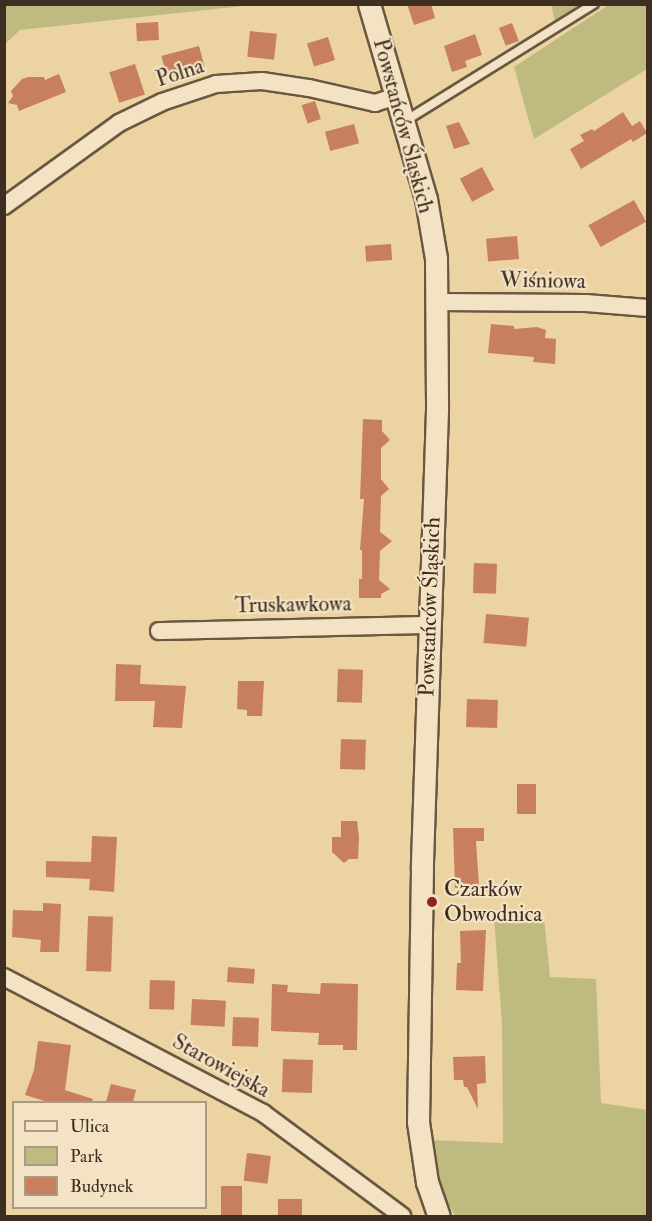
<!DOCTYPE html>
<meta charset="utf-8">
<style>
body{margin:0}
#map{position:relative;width:652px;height:1221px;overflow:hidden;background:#ecd3a2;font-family:"IM FELL Double Pica",serif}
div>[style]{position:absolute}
.green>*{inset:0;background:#beba80}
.building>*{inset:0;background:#c87f5f;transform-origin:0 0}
.roads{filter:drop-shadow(2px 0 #6a5741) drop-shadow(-2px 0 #6a5741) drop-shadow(0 2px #6a5741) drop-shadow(0 -2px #6a5741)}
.service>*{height:8px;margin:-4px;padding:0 4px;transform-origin:4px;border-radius:4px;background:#f3e2c3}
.minor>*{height:16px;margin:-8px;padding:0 8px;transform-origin:8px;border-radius:8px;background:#f3e2c3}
.tertiary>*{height:21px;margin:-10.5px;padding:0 10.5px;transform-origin:10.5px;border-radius:10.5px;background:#f3e2c3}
.dots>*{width:16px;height:16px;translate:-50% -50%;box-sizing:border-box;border:3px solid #f3e2c3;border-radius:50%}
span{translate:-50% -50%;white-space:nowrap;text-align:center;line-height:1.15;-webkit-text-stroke:4.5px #f3e2c3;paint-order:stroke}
.street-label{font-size:22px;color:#3e2e21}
.poi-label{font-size:22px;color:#3e2e21}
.left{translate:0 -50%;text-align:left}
.frame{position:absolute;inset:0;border:6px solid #3e2e21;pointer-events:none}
.legend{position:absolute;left:12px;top:1101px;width:195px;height:108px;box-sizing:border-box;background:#f3e2c3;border:2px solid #ab9a82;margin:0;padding:8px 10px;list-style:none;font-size:18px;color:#3e2e21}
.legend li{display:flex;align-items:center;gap:12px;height:30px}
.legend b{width:30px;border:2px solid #ab9a82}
</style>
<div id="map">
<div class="green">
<div style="clip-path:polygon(5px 4px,252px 4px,252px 5px,20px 30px,5px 44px)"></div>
<div style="clip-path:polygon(551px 4px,584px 4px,584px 5px,555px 22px)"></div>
<div style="clip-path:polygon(610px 4px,647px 5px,647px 69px,534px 139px,514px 67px)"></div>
<div style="clip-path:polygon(494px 917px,544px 918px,550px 977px,596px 979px,601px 1103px,647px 1110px,647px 1216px,455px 1216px,436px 1181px,429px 1140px,503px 1143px,502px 1024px)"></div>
</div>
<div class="building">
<div style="clip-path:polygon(407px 4px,431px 4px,435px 18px,414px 25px)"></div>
<div style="left:158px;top:22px;width:18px;height:22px;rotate:87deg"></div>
<div style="left:512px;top:23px;width:19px;height:14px;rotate:69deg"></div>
<div style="left:250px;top:31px;width:27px;height:26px;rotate:6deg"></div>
<div style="clip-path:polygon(475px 34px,482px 55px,465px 61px,467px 67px,452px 72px,444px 46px)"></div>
<div style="left:328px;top:37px;width:24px;height:22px;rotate:73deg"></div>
<div style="left:199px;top:46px;width:23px;height:39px;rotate:75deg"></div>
<div style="left:135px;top:64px;width:32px;height:27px;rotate:72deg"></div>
<div style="clip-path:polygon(59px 74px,66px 92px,19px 111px,17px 105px,8px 103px,13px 96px,11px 91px,22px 79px,28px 77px,44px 77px,45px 80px)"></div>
<div style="left:315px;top:101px;width:19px;height:14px;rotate:72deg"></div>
<div style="clip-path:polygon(623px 112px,632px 126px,640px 121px,647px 133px,633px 142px,631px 139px,581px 169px,570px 149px,584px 141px,580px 135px,592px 129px,594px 131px)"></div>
<div style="clip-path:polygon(459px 122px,470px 144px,454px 149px,446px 126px)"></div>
<div style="left:354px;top:124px;width:20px;height:30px;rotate:75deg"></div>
<div style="left:482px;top:167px;width:26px;height:25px;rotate:62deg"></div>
<div style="left:634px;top:200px;width:25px;height:52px;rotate:61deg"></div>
<div style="left:517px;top:236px;width:23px;height:31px;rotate:85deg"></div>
<div style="left:391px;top:244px;width:16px;height:26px;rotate:86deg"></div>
<div style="clip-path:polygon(491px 324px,514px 326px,514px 329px,537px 327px,546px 330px,545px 338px,556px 339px,555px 364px,533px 362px,534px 357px,488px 353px)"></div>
<div style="clip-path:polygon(363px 419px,382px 420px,382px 431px,390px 440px,381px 448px,381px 479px,389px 489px,381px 496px,380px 532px,392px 541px,380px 551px,379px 580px,390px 589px,381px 594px,381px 598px,359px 598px,359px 579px,362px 579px,362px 550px,360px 550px,364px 499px,360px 499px)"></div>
<div style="left:474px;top:563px;width:23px;height:30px;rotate:2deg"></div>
<div style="left:486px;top:614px;width:43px;height:29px;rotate:5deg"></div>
<div style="clip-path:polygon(116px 664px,141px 665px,140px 684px,186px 686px,182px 728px,153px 727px,155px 701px,115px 701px)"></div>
<div style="left:338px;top:669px;width:25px;height:33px;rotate:2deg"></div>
<div style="clip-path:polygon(238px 681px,264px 681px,262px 716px,247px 716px,247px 710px,237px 709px)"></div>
<div style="left:467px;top:699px;width:31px;height:28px;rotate:2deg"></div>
<div style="left:341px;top:739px;width:25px;height:30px;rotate:2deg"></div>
<div style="left:517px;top:784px;width:19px;height:30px"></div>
<div style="clip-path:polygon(341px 821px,357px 821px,359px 837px,358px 859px,349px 859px,344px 863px,332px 852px,332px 837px,341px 837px)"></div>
<div style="clip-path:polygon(453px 828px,484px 828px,484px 841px,476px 841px,479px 886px,455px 888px)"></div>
<div style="clip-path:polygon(92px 836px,117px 837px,114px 892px,89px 890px,90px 879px,46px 877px,46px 861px,91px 862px)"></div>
<div style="clip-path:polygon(43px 903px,61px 904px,59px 952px,40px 952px,41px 940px,12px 937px,13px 910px,43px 911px)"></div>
<div style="left:88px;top:916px;width:25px;height:55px;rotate:2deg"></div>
<div style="clip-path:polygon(486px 930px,483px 991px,456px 990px,457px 963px,461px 963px,460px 931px)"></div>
<div style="left:228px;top:967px;width:27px;height:15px;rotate:4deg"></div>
<div style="left:150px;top:980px;width:25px;height:29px;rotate:2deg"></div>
<div style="clip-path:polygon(321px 983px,358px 984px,357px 1050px,343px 1050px,343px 1045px,318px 1045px,319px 1033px,271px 1031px,272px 984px,288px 985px,287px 992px,320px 994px)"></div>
<div style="left:192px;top:999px;width:34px;height:26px;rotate:3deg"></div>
<div style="left:233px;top:1017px;width:26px;height:29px;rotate:2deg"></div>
<div style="clip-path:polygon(38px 1041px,71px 1045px,65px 1090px,93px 1099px,92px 1102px,48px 1102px,25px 1095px,34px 1070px)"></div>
<div style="clip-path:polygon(485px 1056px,486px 1083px,477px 1084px,478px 1109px,467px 1087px,464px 1087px,463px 1080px,454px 1080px,453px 1057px)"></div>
<div style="left:283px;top:1059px;width:30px;height:33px;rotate:2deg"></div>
<div style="clip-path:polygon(111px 1084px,136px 1090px,133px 1102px,106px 1102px)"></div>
<div style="left:247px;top:1153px;width:24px;height:28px;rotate:7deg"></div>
<div style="left:221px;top:1186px;width:21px;height:30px"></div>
<div style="left:278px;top:1199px;width:24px;height:17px"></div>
</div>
<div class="roads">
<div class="service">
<div style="left:405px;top:121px;width:222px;rotate:-31.8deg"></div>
</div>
<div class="minor">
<div style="left:4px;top:206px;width:142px;rotate:-35.8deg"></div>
<div style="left:119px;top:123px;width:48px;rotate:-26deg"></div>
<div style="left:162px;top:102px;width:57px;rotate:-18.4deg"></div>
<div style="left:216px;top:84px;width:46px;rotate:-3.7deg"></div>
<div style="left:262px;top:81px;width:48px;rotate:8.5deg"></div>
<div style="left:309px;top:88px;width:68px;rotate:12.8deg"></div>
<div style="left:375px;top:103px;width:23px;rotate:-18deg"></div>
<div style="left:438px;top:302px;width:148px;rotate:0.4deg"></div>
<div style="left:586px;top:303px;width:62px;rotate:4.6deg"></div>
<div style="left:159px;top:631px;width:269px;rotate:-1.3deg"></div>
<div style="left:4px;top:977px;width:293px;rotate:27.7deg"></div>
<div style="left:263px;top:1113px;width:173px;rotate:36.5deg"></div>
</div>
<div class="tertiary">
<div style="left:369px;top:4px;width:203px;rotate:73.7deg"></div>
<div style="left:426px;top:199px;width:60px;rotate:80.4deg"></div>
<div style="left:436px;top:258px;width:152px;rotate:89.6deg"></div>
<div style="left:437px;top:410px;width:459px;rotate:91.9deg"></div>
<div style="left:422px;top:869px;width:253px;rotate:90.9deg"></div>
<div style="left:418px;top:1122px;width:61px;rotate:81.5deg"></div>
<div style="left:427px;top:1182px;width:36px;rotate:71deg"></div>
</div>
</div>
<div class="dots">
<div style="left:432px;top:902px;background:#8f2418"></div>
</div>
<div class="street-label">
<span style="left:180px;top:73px;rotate:-18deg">Polna</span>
<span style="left:403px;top:126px;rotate:75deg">Powstańców Śląskich</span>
<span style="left:543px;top:281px;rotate:1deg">Wiśniowa</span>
<span style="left:293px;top:605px;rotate:-1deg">Truskawkowa</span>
<span style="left:430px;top:607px;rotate:-88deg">Powstańców Śląskich</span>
<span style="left:221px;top:1066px;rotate:29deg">Starowiejska</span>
</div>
<div class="poi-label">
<span class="left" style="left:444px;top:902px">Czarków<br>Obwodnica</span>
</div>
<div class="frame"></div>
<ul class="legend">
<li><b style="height:8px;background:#f3e2c3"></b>Ulica</li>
<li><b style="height:16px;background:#beba80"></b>Park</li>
<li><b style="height:16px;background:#c87f5f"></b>Budynek</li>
</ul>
</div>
